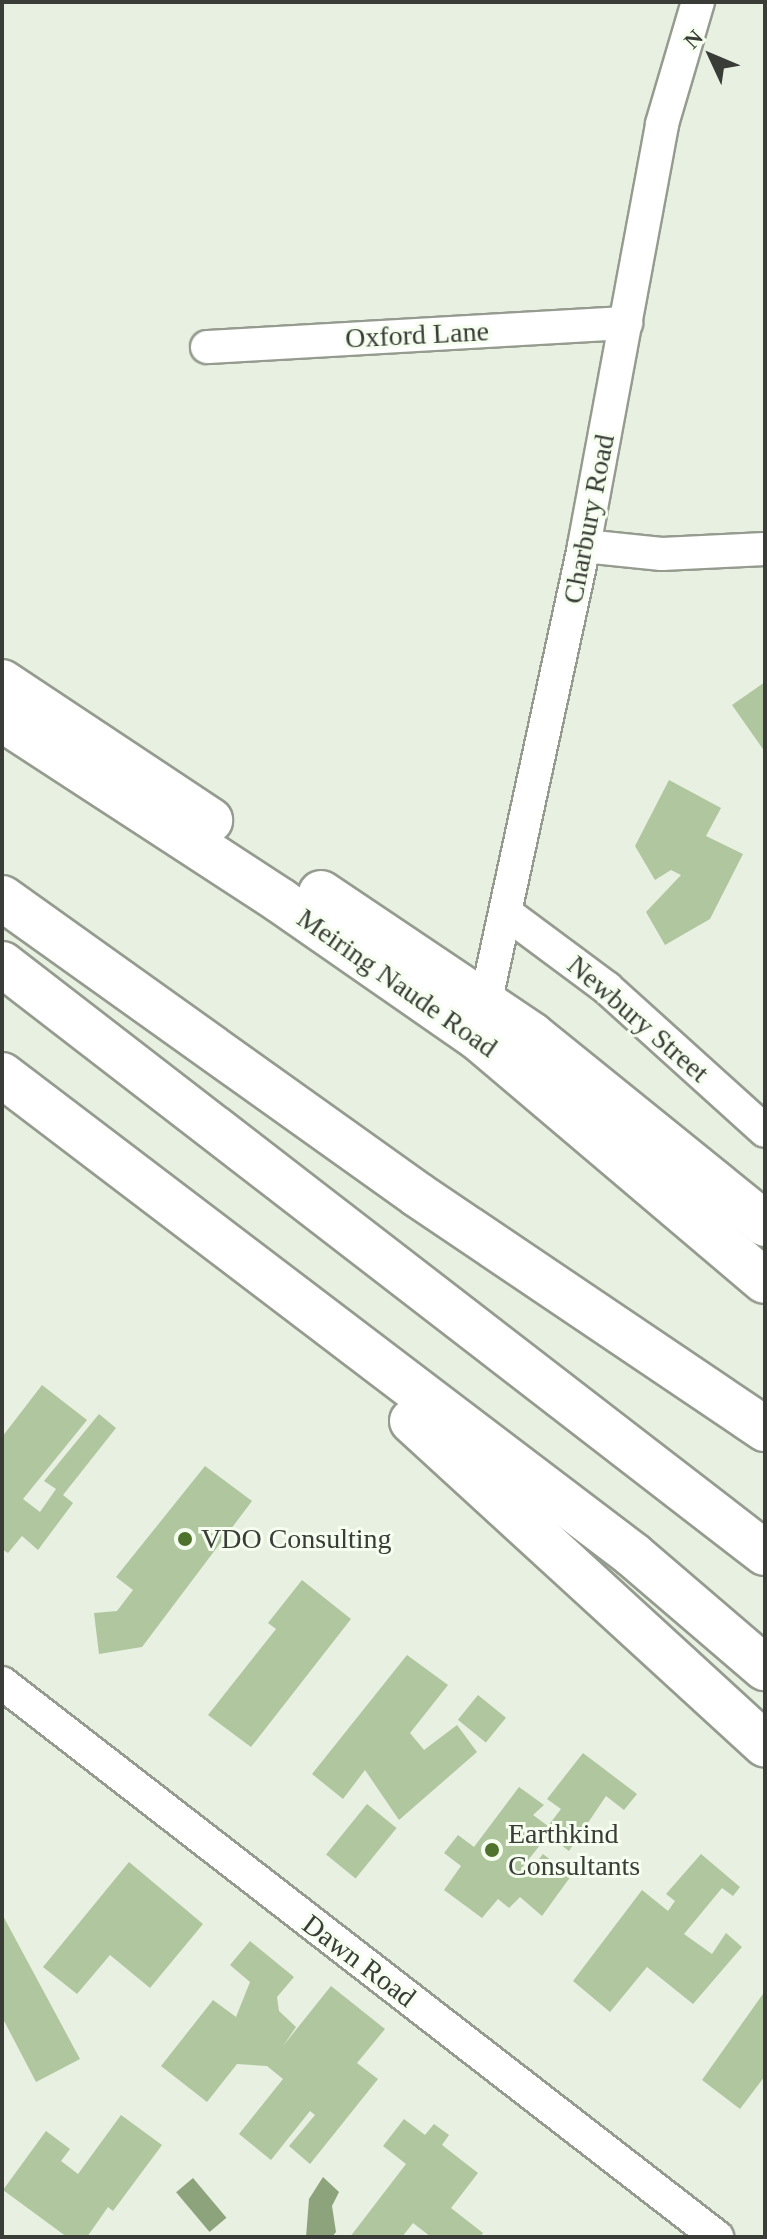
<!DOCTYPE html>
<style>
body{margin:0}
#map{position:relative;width:767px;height:2239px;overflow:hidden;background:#e8f0e2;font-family:Georgia,serif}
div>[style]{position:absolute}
.water>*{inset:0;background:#8da37c;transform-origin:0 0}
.building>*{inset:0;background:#afc69e;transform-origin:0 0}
.roads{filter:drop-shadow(2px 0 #959c8f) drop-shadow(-2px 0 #959c8f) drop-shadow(0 2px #959c8f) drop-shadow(0 -2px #959c8f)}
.street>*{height:32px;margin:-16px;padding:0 16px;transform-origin:16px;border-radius:16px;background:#fff}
.secondary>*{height:44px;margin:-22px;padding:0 22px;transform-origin:22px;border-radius:22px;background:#fff}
.highway>*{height:44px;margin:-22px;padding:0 22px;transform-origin:22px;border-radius:22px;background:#fff}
.dots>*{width:22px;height:22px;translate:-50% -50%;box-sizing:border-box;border:4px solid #f5feef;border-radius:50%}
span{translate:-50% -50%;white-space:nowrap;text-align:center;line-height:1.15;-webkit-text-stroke:6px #f5feef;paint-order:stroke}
.street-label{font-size:28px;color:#393c37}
.poi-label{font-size:28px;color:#393c37}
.left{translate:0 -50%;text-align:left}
.frame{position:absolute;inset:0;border:4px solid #393c37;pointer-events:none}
.north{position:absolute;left:671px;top:16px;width:80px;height:80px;-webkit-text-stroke:6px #f5feef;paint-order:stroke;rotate:314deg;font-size:22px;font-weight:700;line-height:32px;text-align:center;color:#393c37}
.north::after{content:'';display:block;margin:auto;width:28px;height:36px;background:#393c37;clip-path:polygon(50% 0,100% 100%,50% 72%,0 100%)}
</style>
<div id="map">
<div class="water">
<div style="clip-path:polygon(323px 2177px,339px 2192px,332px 2206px,336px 2232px,332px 2237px,306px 2237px,309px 2199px)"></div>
<div style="left:193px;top:2178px;width:52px;height:22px;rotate:50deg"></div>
</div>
<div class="building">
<div style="clip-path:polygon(765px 682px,765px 752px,732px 705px)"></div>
<div style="clip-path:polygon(669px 780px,721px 808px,706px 836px,743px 854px,710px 919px,665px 945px,646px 912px,681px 875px,671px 870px,655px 880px,635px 846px)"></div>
<div style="clip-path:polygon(42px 1385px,87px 1420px,23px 1499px,40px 1512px,56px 1489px,44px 1481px,99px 1414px,116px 1428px,63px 1495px,73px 1503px,38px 1550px,22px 1536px,8px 1553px,2px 1549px,2px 1437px)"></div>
<div style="clip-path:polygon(205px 1466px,252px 1501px,142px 1647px,99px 1654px,94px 1613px,117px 1611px,133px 1590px,116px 1577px)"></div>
<div style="clip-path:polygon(302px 1580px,351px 1619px,251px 1747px,208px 1715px,276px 1629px,268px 1623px)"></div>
<div style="clip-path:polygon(407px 1655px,448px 1685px,410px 1733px,424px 1750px,457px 1725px,477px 1752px,399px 1820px,365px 1770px,343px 1799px,312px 1774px)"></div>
<div style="left:478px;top:1695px;width:36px;height:32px;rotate:39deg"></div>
<div style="clip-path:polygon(583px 1753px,637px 1794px,624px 1810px,606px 1796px,569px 1851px,548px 1835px,521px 1869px,527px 1874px,543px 1854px,571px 1876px,542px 1916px,520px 1897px,509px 1908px,498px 1899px,482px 1918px,444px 1890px,461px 1866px,444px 1853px,458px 1835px,474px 1847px,519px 1787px,544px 1805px,533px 1815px,548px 1826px,561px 1809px,547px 1799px)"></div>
<div style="left:367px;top:1804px;width:38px;height:65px;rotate:39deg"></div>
<div style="clip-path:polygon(701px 1854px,740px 1887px,733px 1896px,722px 1888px,684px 1934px,712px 1954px,726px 1933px,742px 1947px,693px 2004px,647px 1967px,610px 2012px,573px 1981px,642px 1890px,668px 1911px,675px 1901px,666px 1894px)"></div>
<div style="clip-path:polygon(129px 1862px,203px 1924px,150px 1988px,110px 1955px,77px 1994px,43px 1967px)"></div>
<div style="clip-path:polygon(2px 1914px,80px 2059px,36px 2082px,2px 2017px)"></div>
<div style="clip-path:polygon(250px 1941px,294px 1977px,277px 1997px,279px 2011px,296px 2027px,283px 2046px,331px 1986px,385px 2029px,357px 2063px,378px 2079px,310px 2164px,289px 2146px,315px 2115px,310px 2111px,271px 2160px,239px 2134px,283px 2079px,267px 2066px,237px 2064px,207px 2102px,161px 2066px,213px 2000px,236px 2017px,250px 1982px,230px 1965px)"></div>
<div style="clip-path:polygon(765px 1991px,765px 2076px,740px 2109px,702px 2080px)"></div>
<div style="clip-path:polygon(121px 2115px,162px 2145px,113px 2211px,108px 2207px,87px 2237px,67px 2237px,3px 2190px,46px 2131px,70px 2149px,61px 2161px,78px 2174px)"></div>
<div style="clip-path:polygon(404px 2119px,425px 2135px,434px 2124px,449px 2135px,442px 2145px,478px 2173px,451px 2208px,483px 2233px,480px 2237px,431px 2237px,413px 2223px,402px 2237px,350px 2237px,406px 2164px,383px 2146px)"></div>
</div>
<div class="roads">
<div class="street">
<div style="left:207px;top:347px;width:420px;rotate:-3.3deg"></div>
<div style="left:584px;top:546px;width:78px;rotate:5.9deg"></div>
<div style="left:662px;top:554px;width:103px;rotate:-2.8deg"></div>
<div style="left:506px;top:913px;width:126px;rotate:36.6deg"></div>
<div style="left:607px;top:988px;width:213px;rotate:42.1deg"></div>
<div style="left:481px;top:1023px;width:488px;rotate:-77.8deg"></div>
<div style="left:584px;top:546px;width:429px;rotate:-79.5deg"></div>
<div style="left:662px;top:124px;width:127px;rotate:-73.6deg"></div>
<div style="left:2px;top:1683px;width:905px;rotate:37.77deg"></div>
</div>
<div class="secondary">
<div style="left:2px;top:682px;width:250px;rotate:33.6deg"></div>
<div style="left:2px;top:719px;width:333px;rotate:33.1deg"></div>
<div style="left:281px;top:901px;width:239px;rotate:34.8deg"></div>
<div style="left:477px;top:1037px;width:377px;rotate:40.3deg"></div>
<div style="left:321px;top:893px;width:254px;rotate:33.9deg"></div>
<div style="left:532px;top:1035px;width:300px;rotate:39deg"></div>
</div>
<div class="highway">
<div style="left:2px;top:898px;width:511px;rotate:35.52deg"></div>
<div style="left:418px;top:1195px;width:419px;rotate:34deg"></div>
<div style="left:2px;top:964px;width:964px;rotate:37.67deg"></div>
<div style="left:2px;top:1075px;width:793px;rotate:37.26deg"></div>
<div style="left:633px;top:1555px;width:174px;rotate:40.6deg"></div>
<div style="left:412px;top:1421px;width:479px;rotate:42.5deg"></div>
</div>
</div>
<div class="dots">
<div style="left:185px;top:1539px;background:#4f732d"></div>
<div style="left:492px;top:1850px;background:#4f732d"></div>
</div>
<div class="street-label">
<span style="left:417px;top:335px;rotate:-3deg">Oxford Lane</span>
<span style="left:589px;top:519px;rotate:-79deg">Charbury Road</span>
<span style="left:397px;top:983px;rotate:35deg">Meiring Naude Road</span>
<span style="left:638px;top:1019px;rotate:41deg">Newbury Street</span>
<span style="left:359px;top:1961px;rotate:37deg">Dawn Road</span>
</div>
<div class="poi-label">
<span class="left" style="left:201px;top:1539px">VDO Consulting</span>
<span class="left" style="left:508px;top:1850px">Earthkind<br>Consultants</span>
</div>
<div class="frame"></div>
<div class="north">N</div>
</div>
